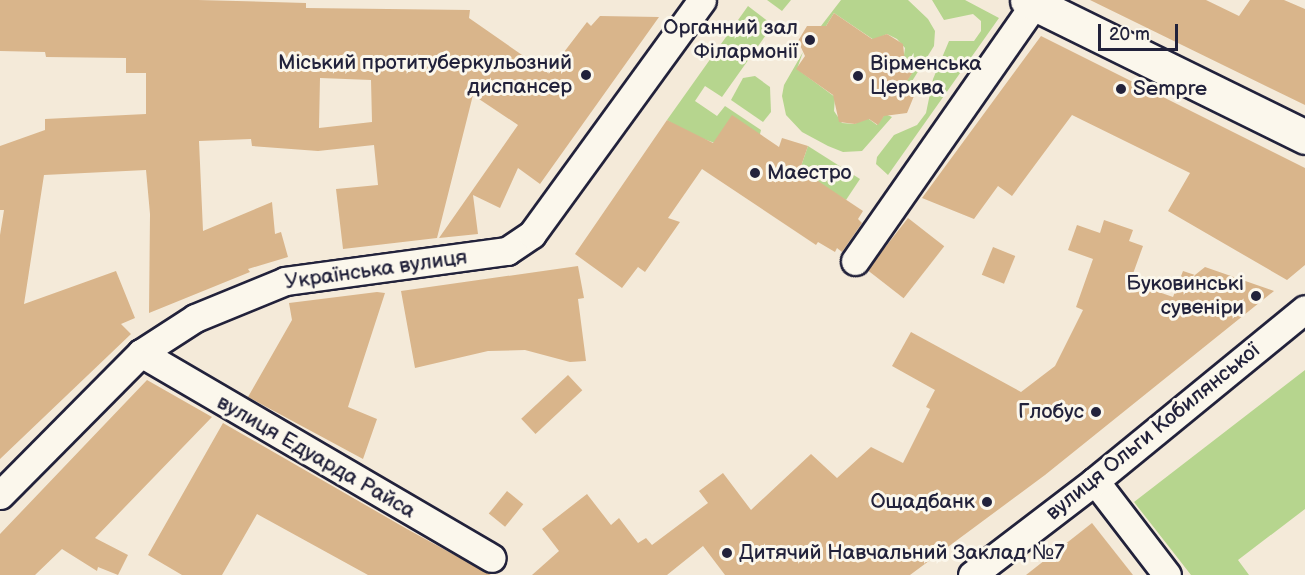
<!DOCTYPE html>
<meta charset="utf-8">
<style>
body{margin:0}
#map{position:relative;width:1305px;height:575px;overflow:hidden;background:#f4ead9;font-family:"Balsamiq Sans",sans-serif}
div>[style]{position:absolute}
.green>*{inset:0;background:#b6d58e}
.building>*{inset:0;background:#d9b58b;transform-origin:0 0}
.roads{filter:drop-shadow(2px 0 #22223b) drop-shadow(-2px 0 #22223b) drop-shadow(0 2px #22223b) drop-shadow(0 -2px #22223b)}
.street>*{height:27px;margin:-13.5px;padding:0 13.5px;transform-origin:13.5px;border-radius:13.5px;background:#fbf7ec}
.secondary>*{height:33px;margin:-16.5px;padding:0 16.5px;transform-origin:16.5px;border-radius:16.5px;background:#fbf7ec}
.dots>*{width:16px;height:16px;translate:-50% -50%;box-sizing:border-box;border:3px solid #fbf7ec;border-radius:50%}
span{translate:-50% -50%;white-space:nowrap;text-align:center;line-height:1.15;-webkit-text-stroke:6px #fbf7ec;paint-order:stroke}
.poi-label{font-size:21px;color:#22223b}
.right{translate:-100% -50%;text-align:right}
.left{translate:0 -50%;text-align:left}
.street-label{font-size:21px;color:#22223b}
.scale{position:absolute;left:1098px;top:24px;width:80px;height:27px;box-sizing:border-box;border:3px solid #22223b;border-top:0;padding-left:8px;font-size:18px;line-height:21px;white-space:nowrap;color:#22223b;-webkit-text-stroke:4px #fbf7ec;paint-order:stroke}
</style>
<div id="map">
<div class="green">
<div style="clip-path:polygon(767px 0,791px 0,782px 11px)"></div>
<div style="clip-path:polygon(841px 0,908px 0,928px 19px,935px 31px,934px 46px,909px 86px,905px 83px,915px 69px,903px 62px,905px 48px,897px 39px,887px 34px,874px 40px,834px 13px,826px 26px,821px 26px)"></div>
<div style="clip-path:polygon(932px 0,965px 0,999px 18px,888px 175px,876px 164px,877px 157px,894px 135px,917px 125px,926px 113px,933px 79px,949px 41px,974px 41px,981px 31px,981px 21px,973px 14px,944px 20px)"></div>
<div style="clip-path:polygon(748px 6px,773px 25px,722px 97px,705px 86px,695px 101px,717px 116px,725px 106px,761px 130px,756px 150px,773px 164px,687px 133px,667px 120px)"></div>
<div style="clip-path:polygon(803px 52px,797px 69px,835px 97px,834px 111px,842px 123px,855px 124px,866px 117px,877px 125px,885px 114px,892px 117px,862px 151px,843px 152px,828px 146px,802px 132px,786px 115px,782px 96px,784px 85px)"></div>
<div style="clip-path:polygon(755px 76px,770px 87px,771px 112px,763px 122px,731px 100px,743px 78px)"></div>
<div style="clip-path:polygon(808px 146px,860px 179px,846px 200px,799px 172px)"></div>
<div style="clip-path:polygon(1305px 370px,1305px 509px,1238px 560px,1249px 575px,1191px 575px,1134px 502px)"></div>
</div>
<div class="building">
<div style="clip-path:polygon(evenodd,0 0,198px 0,306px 3px,306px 8px,470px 10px,469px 18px,548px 73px,587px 22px,591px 26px,600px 16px,659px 17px,540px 184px,518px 168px,500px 208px,473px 195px,478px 234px,439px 238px,518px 125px,473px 95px,437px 238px,343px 249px,336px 189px,378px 185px,374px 145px,318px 151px,252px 146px,251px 139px,199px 141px,203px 231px,272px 202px,275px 234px,281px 232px,288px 257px,248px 269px,250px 272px,149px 313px,150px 214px,146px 170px,44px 175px,24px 304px,116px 271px,135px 318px,121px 324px,131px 334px,0 459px,0 235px,4px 210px,0 210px,0 146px,45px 130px,45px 119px,146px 114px,146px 73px,126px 73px,126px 58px,46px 57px,45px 52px,0 51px,0 0,320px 78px,371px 80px,372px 122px,319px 128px,320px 78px)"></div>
<div style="clip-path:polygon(1090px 0,1206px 0,1239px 16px,1250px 0,1284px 0,1305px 9px,1305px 105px)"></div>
<div style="clip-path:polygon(834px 13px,872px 39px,887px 34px,903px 44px,905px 63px,915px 69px,907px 81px,914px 96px,907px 113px,884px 116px,878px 125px,869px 119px,855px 124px,839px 122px,833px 95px,796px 69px,805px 56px,798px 41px,807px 26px,826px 26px)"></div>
<div style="clip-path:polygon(1041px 36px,1305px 168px,1305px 265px,1287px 280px,1168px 211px,1190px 173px,1072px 115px,1012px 196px,998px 186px,974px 219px,922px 198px)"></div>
<div style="clip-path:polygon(732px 115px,779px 147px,782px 138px,808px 146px,800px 169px,863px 211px,858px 219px,862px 223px,842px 252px,837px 248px,835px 252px,818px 242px,816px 245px,702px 169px,668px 218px,680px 222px,645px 272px,638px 267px,622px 288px,575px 254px,667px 120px,713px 143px)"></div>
<div style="left:908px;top:218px;width:46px;height:66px;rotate:38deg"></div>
<div style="clip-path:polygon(1104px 220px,1133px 230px,1129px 241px,1143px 246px,1130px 282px,1173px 297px,1183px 271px,1195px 275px,1205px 267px,1274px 291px,1045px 475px,910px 575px,725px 575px,703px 546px,667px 575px,532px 575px,559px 551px,542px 529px,587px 494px,611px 525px,619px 518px,638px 543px,646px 538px,652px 545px,708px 503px,699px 491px,723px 473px,751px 510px,811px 454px,837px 478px,871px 447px,903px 463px,930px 409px,926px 407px,935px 390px,892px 366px,911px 332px,1021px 392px,1055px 366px,1083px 310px,1076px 307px,1093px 259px,1068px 250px,1077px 225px,1100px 233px)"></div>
<div style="left:993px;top:247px;width:24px;height:30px;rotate:22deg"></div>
<div style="clip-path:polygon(578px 266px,584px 298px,578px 299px,586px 361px,570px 362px,525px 350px,488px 351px,415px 368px,401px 291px)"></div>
<div style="clip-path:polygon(377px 292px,385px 293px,348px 407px,377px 419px,363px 459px,248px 397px,292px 320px,289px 303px)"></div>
<div style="left:568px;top:375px;width:21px;height:64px;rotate:47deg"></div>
<div style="clip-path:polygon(147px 380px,212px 417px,95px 538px,128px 555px,118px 575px,98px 567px,97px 571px,62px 549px,35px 575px,0 575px,0 534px)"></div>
<div style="clip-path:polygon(223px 423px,407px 529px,491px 575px,368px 575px,257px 514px,222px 575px,182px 575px,148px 555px)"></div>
<div style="left:507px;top:491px;width:21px;height:29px;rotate:39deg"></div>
<div style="clip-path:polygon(1092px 523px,1133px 575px,1026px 575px)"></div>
</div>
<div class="roads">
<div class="street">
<div style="left:855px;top:261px;width:313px;rotate:-55.1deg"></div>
<div style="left:141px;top:353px;width:406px;rotate:30.3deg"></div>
<div style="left:1095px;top:481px;width:118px;rotate:52.5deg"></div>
<div style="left:0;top:495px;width:200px;rotate:-45.2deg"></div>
<div style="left:141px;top:353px;width:64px;rotate:-32.9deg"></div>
<div style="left:195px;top:318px;width:97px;rotate:-22.3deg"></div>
<div style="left:285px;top:281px;width:224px;rotate:-7.7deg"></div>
<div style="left:507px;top:251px;width:30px;rotate:-34deg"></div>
<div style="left:532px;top:234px;width:289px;rotate:-54deg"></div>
<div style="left:972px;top:575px;width:155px;rotate:-37.4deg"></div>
<div style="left:1095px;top:481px;width:271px;rotate:-39.3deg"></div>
</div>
<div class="secondary">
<div style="left:1027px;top:0;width:310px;rotate:26.2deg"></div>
</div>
</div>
<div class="dots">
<div style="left:810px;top:40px;background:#22223b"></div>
<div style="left:586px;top:75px;background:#22223b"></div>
<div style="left:858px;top:76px;background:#22223b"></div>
<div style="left:1121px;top:89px;background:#22223b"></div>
<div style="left:755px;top:173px;background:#22223b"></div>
<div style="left:1256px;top:296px;background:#22223b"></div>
<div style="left:1096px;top:412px;background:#22223b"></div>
<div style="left:987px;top:502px;background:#22223b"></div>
<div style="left:727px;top:553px;background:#22223b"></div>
</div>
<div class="poi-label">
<span class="right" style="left:798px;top:40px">Органний зал<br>Філармонії</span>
<span class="right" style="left:572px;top:75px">Міський протитуберкульозний<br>диспансер</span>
<span class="left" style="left:870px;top:76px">Вірменська<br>Церква</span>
<span class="left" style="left:1133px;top:89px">Sempre</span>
<span class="left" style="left:767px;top:173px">Маестро</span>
<span class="right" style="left:1244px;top:296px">Буковинські<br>сувеніри</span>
<span class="right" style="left:1084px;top:412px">Глобус</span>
<span class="right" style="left:975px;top:502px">Ощадбанк</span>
<span class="left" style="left:739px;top:553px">Дитячий Навчальний Заклад №7</span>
</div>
<div class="street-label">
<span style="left:376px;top:270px;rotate:-8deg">Українська вулиця</span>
<span style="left:1153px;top:432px;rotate:-39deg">вулиця Ольги Кобилянської</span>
<span style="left:316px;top:457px;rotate:30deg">вулиця Едуарда Райса</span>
</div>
<div class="scale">20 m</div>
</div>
